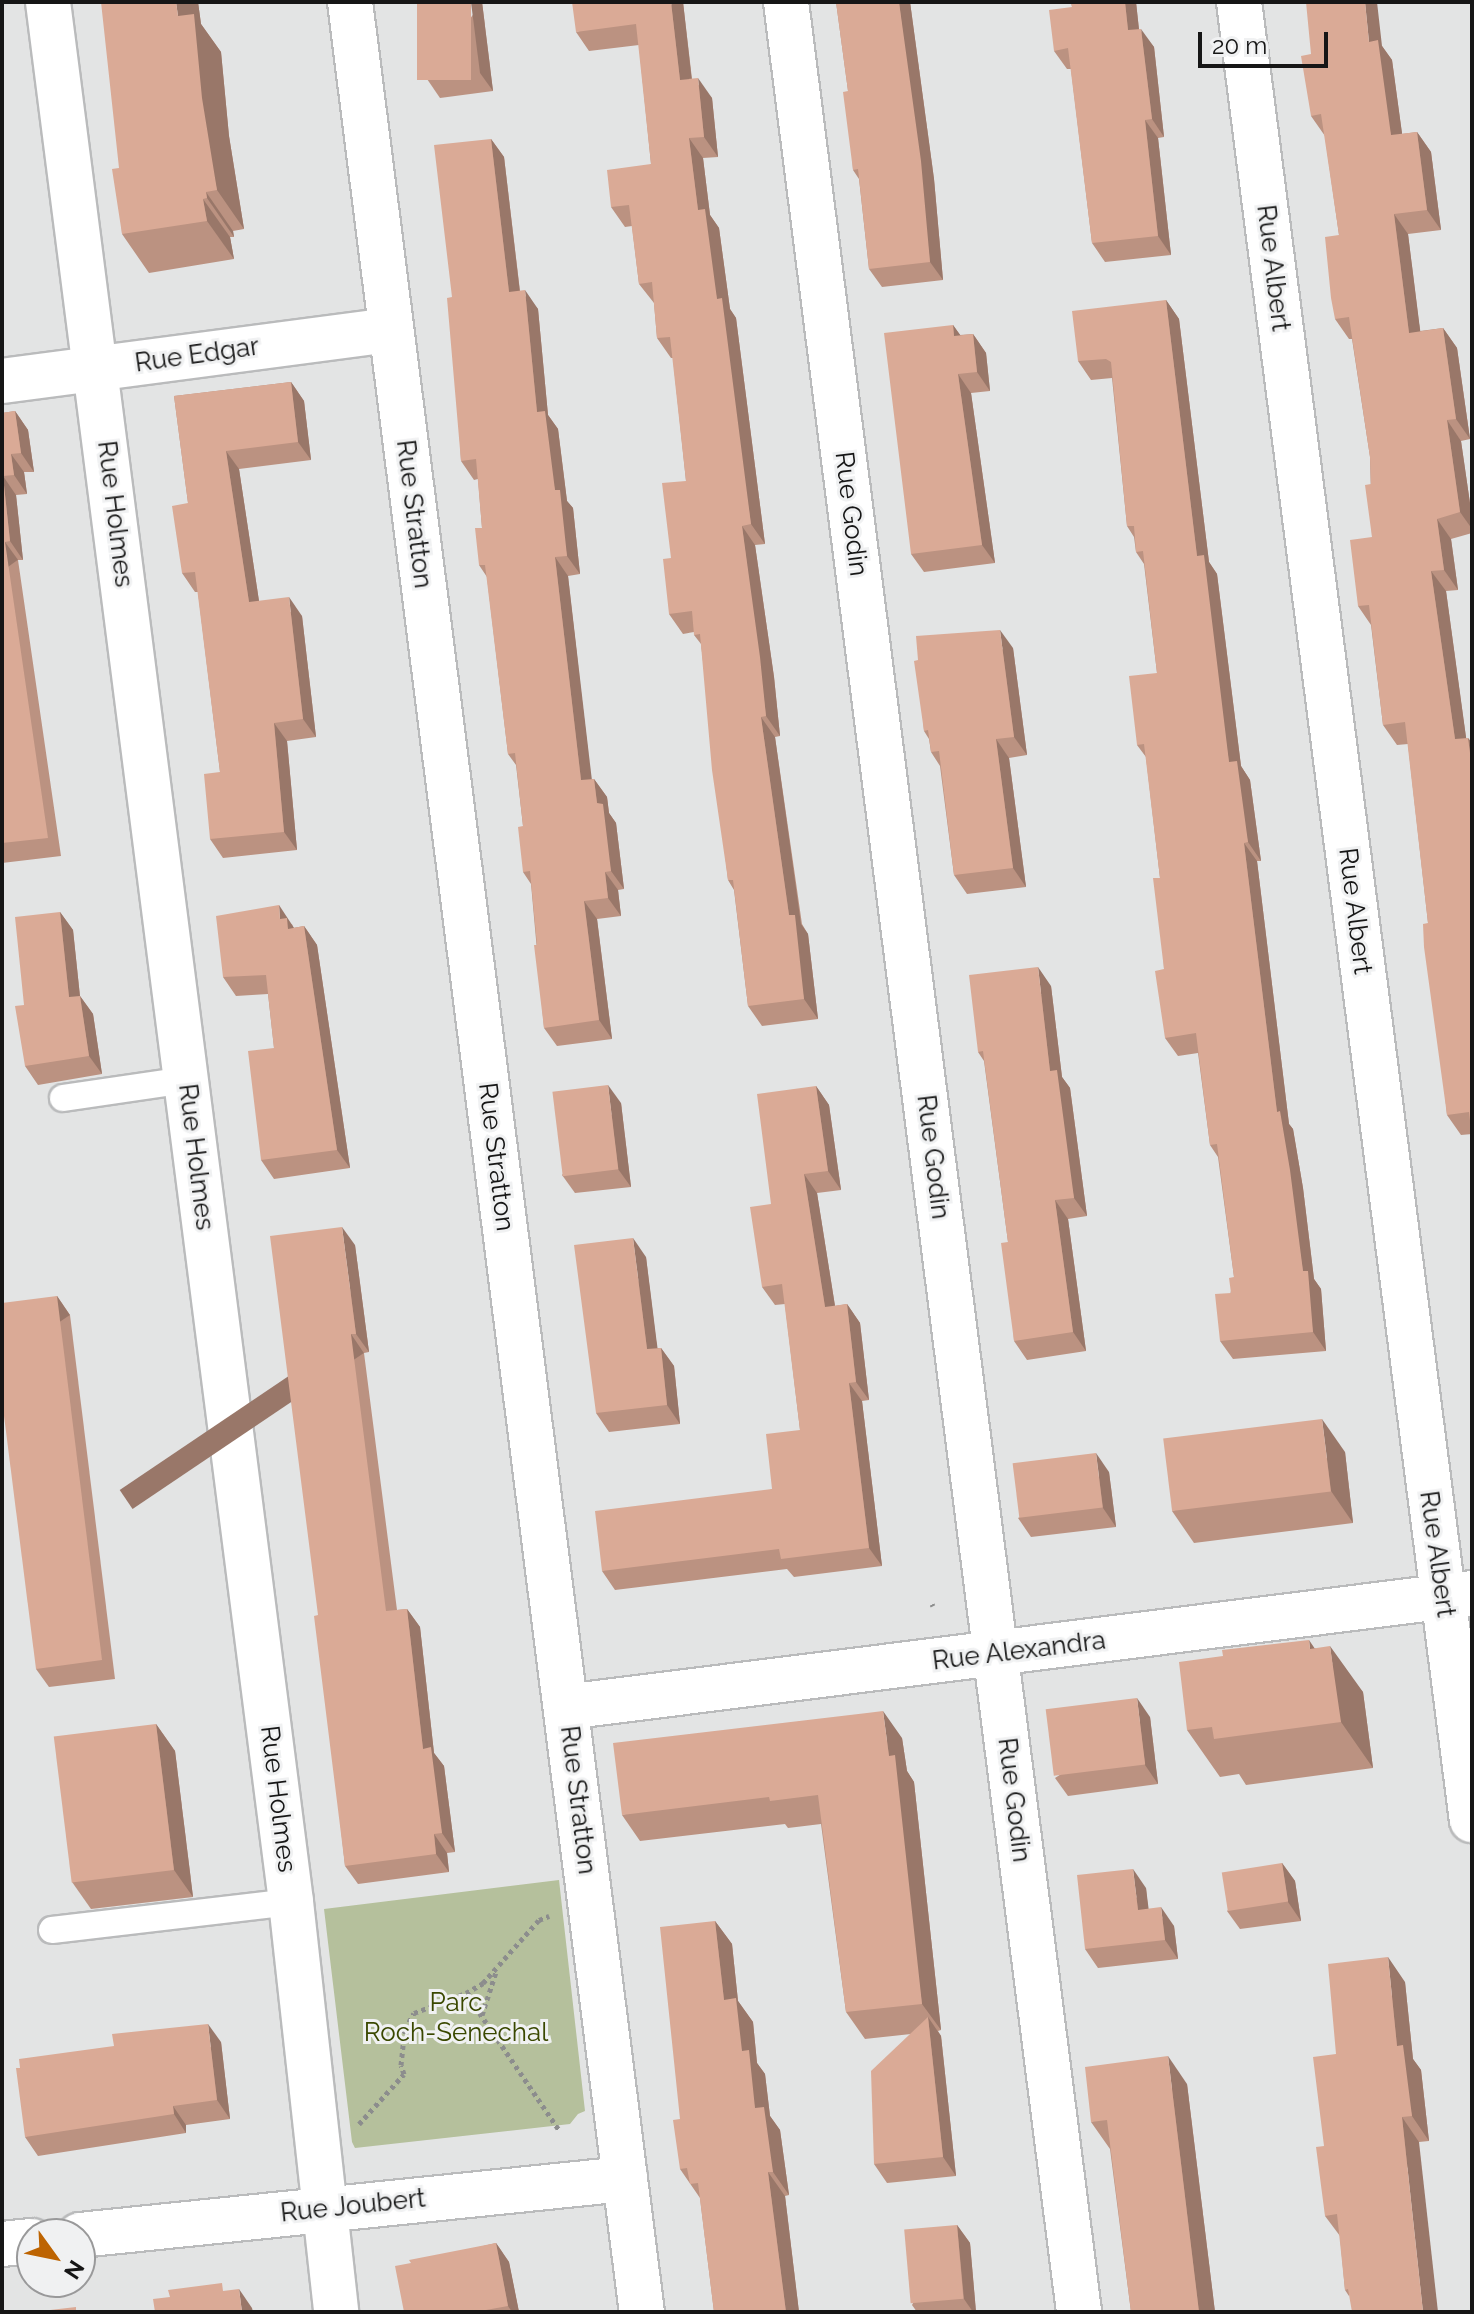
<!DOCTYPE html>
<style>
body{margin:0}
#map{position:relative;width:1474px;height:2314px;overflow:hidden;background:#e3e4e4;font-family:Raleway,sans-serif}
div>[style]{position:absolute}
.green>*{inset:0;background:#b5c09c}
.path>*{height:5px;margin-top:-2.5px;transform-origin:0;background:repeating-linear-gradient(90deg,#8c8d8d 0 4px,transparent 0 8px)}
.roads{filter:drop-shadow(2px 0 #babbbc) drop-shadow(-2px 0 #babbbc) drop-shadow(0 2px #babbbc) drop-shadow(0 -2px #babbbc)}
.service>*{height:26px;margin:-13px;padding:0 13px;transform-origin:13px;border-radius:13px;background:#fff}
.minor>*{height:44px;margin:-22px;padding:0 22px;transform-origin:22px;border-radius:22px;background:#fff}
.wall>*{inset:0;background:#bb9281}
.shaded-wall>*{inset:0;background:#997769;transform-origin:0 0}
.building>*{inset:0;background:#daaa96;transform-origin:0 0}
span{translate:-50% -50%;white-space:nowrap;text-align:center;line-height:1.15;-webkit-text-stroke:6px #f0f1f2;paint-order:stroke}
.street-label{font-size:26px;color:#161616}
.park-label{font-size:26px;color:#3a4800}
.frame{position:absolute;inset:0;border:4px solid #161616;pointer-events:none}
.north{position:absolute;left:16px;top:2218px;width:80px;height:80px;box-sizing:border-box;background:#f0f1f2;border:2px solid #99999a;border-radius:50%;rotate:123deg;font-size:22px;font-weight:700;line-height:32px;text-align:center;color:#161616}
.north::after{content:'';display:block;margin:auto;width:28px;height:36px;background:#bd6402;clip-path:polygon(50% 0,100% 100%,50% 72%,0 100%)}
.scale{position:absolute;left:1198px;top:32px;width:130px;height:36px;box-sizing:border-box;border:4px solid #161616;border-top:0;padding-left:10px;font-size:24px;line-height:28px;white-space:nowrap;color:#161616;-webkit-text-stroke:6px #f0f1f2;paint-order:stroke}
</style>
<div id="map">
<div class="green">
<div style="clip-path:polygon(559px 1880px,585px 2111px,578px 2114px,570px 2124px,355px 2148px,352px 2142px,324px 1909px)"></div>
</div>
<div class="path">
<div style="left:932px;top:1604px;width:2px;rotate:63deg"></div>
<div style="left:466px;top:1993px;width:166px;rotate:55.8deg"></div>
<div style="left:482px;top:2015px;width:45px;rotate:-72deg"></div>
<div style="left:359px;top:2124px;width:67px;rotate:-48deg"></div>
<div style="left:404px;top:2074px;width:9px;rotate:-108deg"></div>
<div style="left:401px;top:2065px;width:36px;rotate:-84deg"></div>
<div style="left:405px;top:2029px;width:18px;rotate:-61deg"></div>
<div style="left:414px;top:2013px;width:56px;rotate:-21deg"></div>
<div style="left:466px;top:1993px;width:20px;rotate:-30deg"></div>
<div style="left:483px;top:1983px;width:84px;rotate:-48.4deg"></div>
<div style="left:539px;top:1920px;width:11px;rotate:-22deg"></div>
</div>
<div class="roads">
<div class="service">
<div style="left:63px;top:1098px;width:124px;rotate:-8.3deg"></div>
<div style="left:52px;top:1930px;width:241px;rotate:-6.7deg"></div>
</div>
<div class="minor">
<div style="left:48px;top:2px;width:1915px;rotate:82.71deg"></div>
<div style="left:291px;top:1902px;width:412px;rotate:83.7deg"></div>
<div style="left:350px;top:2px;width:2328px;rotate:82.8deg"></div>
<div style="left:786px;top:2px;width:2329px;rotate:82.77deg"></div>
<div style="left:1239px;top:2px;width:1833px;rotate:82.7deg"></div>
<div style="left:2px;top:381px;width:392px;rotate:-7.5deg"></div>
<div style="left:566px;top:1707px;width:913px;rotate:-7.17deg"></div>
<div style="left:80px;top:2235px;width:548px;rotate:-5.87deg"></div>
<div style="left:2px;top:2244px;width:30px;rotate:-6deg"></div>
</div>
</div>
<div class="wall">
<div style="clip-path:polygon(198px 2px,201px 24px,221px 52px,229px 136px,244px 229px,233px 231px,234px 237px,230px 237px,234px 259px,149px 273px,122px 234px,119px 168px)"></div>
<div style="clip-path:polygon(482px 2px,493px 91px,440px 98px,427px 79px)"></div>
<div style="clip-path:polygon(683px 2px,692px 79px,712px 98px,718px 157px,703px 158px,710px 215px,719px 228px,730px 309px,736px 318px,765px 544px,755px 545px,774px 677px,780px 736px,775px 737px,802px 924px,808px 934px,818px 1019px,762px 1026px,748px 1006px,734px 890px,728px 880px,701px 644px,694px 635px,694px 632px,683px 634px,669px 614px,671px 558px,686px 481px,673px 358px,671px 358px,657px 338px,654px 303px,639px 284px,632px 226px,625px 227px,611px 207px,651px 164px,639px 45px,589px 51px,576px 32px)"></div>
<div style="clip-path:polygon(836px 2px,910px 2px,934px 179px,943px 280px,882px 287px,869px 269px,859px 179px,853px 170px,848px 91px)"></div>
<div style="clip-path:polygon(1071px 2px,1136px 2px,1139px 29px,1154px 47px,1164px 137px,1158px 138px,1171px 255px,1105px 262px,1092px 243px,1071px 69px,1067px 69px,1054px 51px,1072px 7px)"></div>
<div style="clip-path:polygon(1382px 46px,1392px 60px,1402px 134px,1417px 132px,1431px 152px,1441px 230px,1408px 234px,1420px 331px,1443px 328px,1457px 348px,1470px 439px,1461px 441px,1472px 517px,1472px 533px,1451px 539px,1458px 590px,1446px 591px,1466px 738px,1468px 738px,1472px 743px,1472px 1137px,1472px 1134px,1461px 1135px,1447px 1115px,1428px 923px,1408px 744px,1397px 745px,1383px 725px,1371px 625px,1358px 606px,1372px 537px,1370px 457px,1352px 339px,1349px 339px,1335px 319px,1339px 235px,1325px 136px,1311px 116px,1311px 54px)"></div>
<div style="clip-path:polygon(491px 139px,504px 157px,520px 291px,538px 309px,548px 415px,558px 429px,567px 501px,573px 508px,580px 574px,568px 576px,591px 779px,594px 779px,607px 797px,609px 813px,616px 823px,624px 889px,618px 890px,621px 916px,597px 919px,612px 1039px,557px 1046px,544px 1028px,531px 884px,523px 872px,523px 826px,516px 765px,508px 754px,487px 577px,479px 565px,482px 528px,478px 479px,474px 480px,461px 461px,452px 297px)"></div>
<div style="clip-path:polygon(1166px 300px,1179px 319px,1209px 562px,1217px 574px,1241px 766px,1250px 780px,1261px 861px,1257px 861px,1289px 1124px,1293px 1129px,1303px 1188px,1314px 1279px,1321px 1289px,1326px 1351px,1233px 1359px,1220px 1341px,1234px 1277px,1218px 1157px,1210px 1145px,1198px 1053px,1178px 1056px,1165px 1038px,1164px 969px,1160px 878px,1146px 757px,1137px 745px,1157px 673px,1144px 564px,1136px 552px,1134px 537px,1127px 526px,1112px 378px,1091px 380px,1078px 361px)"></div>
<div style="clip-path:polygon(953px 325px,960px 335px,973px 334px,986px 353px,990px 391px,971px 393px,995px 563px,924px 572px,911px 554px)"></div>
<div style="clip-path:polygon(291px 382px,304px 401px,311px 460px,239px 469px,259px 601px,302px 616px,316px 737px,287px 741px,297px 850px,223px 858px,210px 839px,220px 772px,198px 592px,195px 592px,182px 573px,188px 503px,174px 396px)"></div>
<div style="clip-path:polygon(15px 411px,28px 430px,34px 472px,24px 472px,27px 494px,16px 495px,23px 560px,18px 560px,61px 856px,2px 863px,2px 413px)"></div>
<div style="clip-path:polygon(1013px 648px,1027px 755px,1009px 758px,1026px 887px,967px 894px,954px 875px,940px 766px,931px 752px,929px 739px,924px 731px,918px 660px)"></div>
<div style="clip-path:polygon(60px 912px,73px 930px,80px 996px,93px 1014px,102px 1074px,38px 1085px,25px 1066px)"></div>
<div style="clip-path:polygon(292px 924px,293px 928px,304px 926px,317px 945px,350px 1168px,274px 1179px,261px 1160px,274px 1048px,268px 994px,236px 996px,223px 977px)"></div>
<div style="clip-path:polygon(1051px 986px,1062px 1077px,1070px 1088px,1087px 1216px,1068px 1219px,1086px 1351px,1027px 1360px,1014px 1341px,1008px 1242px,984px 1061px,978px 1052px)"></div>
<div style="clip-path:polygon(816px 1086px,829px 1105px,841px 1190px,817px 1193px,835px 1306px,847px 1304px,860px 1323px,869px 1400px,862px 1401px,882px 1566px,794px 1577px,787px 1569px,615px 1590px,602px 1571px,772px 1489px,800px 1430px,785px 1304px,775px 1305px,762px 1287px,771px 1204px)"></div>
<div style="clip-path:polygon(621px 1103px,631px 1187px,575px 1193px,562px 1175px)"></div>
<div style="clip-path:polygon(355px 1245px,369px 1352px,364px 1353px,397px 1610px,407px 1609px,420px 1627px,434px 1753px,444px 1766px,455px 1852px,447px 1853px,449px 1872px,358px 1884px,345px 1866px,318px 1615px)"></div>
<div style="clip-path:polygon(646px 1257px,657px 1348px,661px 1348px,674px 1366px,680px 1424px,609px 1432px,596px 1413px)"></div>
<div style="clip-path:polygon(57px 1296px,70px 1315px,115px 1679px,49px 1687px,36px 1669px)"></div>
<div style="clip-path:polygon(1345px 1452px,1353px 1523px,1194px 1543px,1172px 1511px)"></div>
<div style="clip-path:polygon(1109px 1472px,1116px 1527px,1031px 1537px,1018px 1518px)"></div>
<div style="clip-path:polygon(1315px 1648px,1363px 1692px,1373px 1768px,1246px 1785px,1239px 1774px,1220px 1777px,1187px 1730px)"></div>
<div style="clip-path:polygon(1150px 1717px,1158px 1784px,1068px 1796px,1055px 1778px)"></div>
<div style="clip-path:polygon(156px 1724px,175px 1751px,193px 1897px,91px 1909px,72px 1882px)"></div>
<div style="clip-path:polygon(902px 1738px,907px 1771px,914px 1782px,941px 2030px,938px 2031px,941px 2036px,956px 2176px,887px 2183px,874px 2164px,911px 2034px,865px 2039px,846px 2012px,821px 1824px,788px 1828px,785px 1824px,640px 1841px,622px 1815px)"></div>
<div style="clip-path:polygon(1282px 1863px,1295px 1881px,1301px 1921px,1240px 1929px,1227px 1911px)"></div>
<div style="clip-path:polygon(1146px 1888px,1148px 1909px,1174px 1926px,1178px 1959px,1098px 1968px,1085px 1949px)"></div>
<div style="clip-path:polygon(715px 1921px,732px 1944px,738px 2001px,753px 2022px,757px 2063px,765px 2074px,770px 2116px,780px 2130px,789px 2195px,785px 2196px,799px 2312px,714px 2312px,700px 2198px,680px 2169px)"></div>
<div style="clip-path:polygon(1405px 1982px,1413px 2059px,1421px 2070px,1429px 2141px,1419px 2142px,1349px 2296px,1345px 2290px,1340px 2236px,1325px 2216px,1324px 2146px,1336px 2054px)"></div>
<div style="clip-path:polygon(221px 2042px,230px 2119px,186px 2125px,186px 2133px,38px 2156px,25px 2137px)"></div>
<div style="clip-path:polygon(1187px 2084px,1215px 2312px,1131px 2312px,1110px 2149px,1091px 2122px)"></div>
<div style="clip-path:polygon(957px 2225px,970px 2243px,976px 2312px,917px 2312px,912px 2305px)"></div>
<div style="clip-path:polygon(496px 2243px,509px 2262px,519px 2312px,404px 2312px,411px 2263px)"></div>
</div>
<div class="shaded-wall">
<div style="clip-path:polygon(176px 2px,198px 2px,201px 24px,221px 52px,229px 136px,244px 229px,217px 190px,178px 16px)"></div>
<div style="clip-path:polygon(471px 2px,482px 2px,493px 91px,480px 73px)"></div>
<div style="clip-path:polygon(671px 2px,683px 2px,694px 100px,680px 80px)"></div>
<div style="clip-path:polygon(899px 2px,910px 2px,934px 179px,943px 280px,930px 262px)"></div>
<div style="clip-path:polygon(1125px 2px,1136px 2px,1141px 49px,1128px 30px)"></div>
<div style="clip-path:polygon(1365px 2px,1377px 2px,1382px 46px,1392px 60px,1405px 155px,1391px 135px,1369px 42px)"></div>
<div style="clip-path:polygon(1141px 29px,1154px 47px,1164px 137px,1152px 119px)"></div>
<div style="clip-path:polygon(698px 78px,712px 98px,718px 157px,704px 137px)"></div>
<div style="clip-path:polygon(1145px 120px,1158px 138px,1171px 255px,1158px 236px)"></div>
<div style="clip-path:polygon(1417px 132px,1431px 152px,1441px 230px,1427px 210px)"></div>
<div style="clip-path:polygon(689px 138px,703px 158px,710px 215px,719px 228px,730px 309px,736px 318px,765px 544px,751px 524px,717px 299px,698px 210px)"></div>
<div style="clip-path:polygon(491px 139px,504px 157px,522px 310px,509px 292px)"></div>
<div style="clip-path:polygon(206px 192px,233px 231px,234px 237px,207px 198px)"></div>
<div style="clip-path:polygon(203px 199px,230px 237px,234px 259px,207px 221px)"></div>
<div style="clip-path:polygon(1394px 214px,1408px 234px,1423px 353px,1409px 333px)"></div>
<div style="clip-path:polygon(525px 290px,538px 309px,548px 415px,558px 429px,567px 501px,573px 508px,580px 574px,567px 556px,555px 490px,537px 412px)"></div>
<div style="clip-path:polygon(1166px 300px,1179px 319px,1209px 562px,1217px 574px,1241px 766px,1250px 780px,1261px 861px,1248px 842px,1229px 762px,1197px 556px)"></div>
<div style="clip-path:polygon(953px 325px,966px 343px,954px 336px)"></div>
<div style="clip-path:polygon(1443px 328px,1457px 348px,1470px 439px,1456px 419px)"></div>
<div style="clip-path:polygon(973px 334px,986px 353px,990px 391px,977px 372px)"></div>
<div style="clip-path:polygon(958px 374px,971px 393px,995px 563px,982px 545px)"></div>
<div style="clip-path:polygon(291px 382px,304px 401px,311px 460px,298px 442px)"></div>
<div style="clip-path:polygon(15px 411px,28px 430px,34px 472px,21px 453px)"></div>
<div style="clip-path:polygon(1447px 420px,1461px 441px,1472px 517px,1472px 529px,1460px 512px)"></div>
<div style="clip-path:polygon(226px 451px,239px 469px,262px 621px,249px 602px)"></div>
<div style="clip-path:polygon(11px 454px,24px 472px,27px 494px,14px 475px)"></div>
<div style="clip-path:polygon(3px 476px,16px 495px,23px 560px,10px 541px)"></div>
<div style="clip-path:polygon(1437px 519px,1451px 539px,1458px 590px,1444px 570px)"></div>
<div style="clip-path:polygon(742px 526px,755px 545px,774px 677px,780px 736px,766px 716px)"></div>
<div style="left:5px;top:542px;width:22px;height:299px;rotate:54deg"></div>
<div style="clip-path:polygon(555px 557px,568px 576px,594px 798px,581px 780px)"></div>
<div style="clip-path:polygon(1431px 571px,1446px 591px,1469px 759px,1455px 739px)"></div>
<div style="clip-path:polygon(289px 597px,302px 616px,316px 737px,303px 719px)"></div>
<div style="clip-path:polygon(1000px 630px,1013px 648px,1027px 755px,1014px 737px)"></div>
<div style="clip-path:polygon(761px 717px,775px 737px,801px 924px,808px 934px,818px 1019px,804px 999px,789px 915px)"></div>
<div style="clip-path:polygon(274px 723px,287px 741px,297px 850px,284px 832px)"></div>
<div style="clip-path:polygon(1468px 738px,1472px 743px,1472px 768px)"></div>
<div style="clip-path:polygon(996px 739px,1009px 758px,1026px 887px,1013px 868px)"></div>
<div style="clip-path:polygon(594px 779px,607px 797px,609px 813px,616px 823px,624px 889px,611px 871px,597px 803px)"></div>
<div style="clip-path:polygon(1244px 843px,1257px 861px,1289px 1124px,1293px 1129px,1303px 1188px,1314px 1279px,1321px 1289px,1326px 1351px,1313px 1332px,1277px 1112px)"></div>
<div style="clip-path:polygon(605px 872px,618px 890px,621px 916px,608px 898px)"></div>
<div style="clip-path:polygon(584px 901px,597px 919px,612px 1039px,599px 1020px)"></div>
<div style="clip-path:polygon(279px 905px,300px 937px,301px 947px,280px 919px)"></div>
<div style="clip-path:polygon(60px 912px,73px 930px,82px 1016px,69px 997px)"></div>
<div style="clip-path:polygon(304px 926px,317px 945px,350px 1168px,337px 1150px)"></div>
<div style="clip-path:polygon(1038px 967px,1051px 986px,1062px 1077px,1070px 1088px,1087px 1216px,1074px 1198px,1050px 1071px)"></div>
<div style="clip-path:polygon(80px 996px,93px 1014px,102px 1074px,89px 1056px)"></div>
<div style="clip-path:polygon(608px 1085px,621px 1103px,631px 1187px,618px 1169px)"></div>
<div style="clip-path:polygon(816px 1086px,829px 1105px,841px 1190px,828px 1171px)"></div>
<div style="clip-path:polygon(804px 1174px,817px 1193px,838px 1325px,825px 1307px)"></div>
<div style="clip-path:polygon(1055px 1200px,1068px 1219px,1086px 1351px,1073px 1332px)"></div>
<div style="clip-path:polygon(342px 1227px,355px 1245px,369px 1352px,356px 1334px)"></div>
<div style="clip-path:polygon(633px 1238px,646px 1257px,660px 1368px,647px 1349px)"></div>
<div style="left:57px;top:1296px;width:23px;height:367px;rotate:56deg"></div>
<div style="clip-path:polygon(847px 1304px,860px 1323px,869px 1400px,856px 1382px)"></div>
<div style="left:351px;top:1334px;width:23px;height:279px;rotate:56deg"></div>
<div style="clip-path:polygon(661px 1348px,674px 1366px,680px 1424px,667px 1405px)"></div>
<div style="clip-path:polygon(849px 1383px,862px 1401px,882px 1566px,869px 1548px)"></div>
<div style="clip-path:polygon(1322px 1419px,1345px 1452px,1353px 1523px,1331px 1491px)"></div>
<div style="clip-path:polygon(1096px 1453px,1109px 1472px,1116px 1527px,1103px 1508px)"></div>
<div style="clip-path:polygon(407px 1609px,420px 1627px,434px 1753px,444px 1766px,455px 1852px,442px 1833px,423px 1749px)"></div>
<div style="clip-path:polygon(1309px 1640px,1334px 1677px,1330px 1646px,1363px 1692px,1373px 1768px,1341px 1722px,1310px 1649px)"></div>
<div style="clip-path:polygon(1137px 1698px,1150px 1717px,1158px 1784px,1145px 1765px)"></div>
<div style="clip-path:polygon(883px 1711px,902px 1738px,907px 1771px,914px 1782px,941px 2030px,922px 2004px)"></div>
<div style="clip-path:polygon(156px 1724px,175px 1751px,193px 1897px,174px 1870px)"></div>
<div style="clip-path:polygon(434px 1834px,447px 1853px,449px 1872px,436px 1854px)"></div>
<div style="clip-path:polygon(1282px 1863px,1295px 1881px,1301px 1921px,1288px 1902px)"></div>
<div style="clip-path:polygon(1133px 1869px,1146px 1888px,1151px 1928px,1138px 1910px)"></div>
<div style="clip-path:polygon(1161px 1907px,1174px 1926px,1178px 1959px,1165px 1940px)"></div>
<div style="clip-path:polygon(715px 1921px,732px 1944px,738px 2001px,753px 2022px,757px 2063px,765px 2074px,770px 2116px,780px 2130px,789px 2195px,773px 2172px,755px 2108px,742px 2051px,724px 2000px)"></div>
<div style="clip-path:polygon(1388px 1957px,1405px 1982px,1413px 2059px,1421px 2070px,1429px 2141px,1412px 2116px,1397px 2046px)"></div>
<div style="clip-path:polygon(928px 2017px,941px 2036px,956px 2176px,943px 2157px)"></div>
<div style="clip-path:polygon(208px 2024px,221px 2042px,230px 2119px,217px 2100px)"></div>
<div style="clip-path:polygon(1168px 2056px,1187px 2084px,1215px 2312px,1199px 2312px)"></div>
<div style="clip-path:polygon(173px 2106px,186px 2125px,186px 2133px,174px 2114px)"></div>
<div style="clip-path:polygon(1402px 2117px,1419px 2142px,1438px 2312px,1423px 2312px)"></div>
<div style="clip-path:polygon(768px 2172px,785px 2196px,799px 2312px,786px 2312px)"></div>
<div style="clip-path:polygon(957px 2225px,970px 2243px,976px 2312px,973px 2312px,964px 2299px)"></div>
<div style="clip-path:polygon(496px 2243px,509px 2262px,519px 2312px,512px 2312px,508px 2306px)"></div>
<div style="clip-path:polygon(239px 2289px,252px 2308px,253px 2312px,242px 2312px)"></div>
</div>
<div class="building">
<div style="clip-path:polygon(101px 2px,176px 2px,178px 16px,194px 14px,202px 98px,217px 190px,206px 192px,207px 198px,203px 199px,207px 221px,122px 234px,112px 169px,119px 168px)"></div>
<div style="left:417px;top:2px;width:54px;height:78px"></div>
<div style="clip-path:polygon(572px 2px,671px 2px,680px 80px,698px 78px,704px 137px,689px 138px,698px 210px,705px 209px,717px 299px,722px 298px,751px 524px,742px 526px,760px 657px,766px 716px,761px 717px,789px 915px,795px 915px,804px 999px,748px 1006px,733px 880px,728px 880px,712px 770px,700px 634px,694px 635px,692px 611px,669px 614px,663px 559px,671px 558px,662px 483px,686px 481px,670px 337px,657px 338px,652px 282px,639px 284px,629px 205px,611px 207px,607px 170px,651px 164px,636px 24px,576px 32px)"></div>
<div style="clip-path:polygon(836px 2px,899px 2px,921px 161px,930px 262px,869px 269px,858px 169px,853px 170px,843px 92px,848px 91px)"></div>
<div style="clip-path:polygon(1071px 2px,1125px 2px,1128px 30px,1141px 29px,1152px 119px,1145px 120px,1158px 236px,1092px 243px,1068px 48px,1054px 51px,1049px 10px,1072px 7px)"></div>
<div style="clip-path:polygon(1306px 2px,1365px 2px,1369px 42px,1378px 40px,1391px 135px,1417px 132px,1427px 210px,1394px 214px,1409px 333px,1443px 328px,1456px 419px,1447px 420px,1460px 512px,1437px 519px,1444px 570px,1431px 571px,1455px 739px,1468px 738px,1472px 768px,1472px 1137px,1469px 1112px,1447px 1115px,1424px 947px,1423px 924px,1428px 923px,1405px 722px,1383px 725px,1369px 605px,1358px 606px,1350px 540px,1372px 537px,1365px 485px,1371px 484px,1370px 457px,1349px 317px,1335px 319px,1331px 298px,1325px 237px,1339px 235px,1321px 114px,1311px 116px,1301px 56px,1311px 54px)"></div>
<div style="clip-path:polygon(491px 139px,509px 292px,525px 290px,537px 412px,545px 411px,555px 490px,560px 490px,567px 556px,555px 557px,581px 780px,594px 779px,597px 803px,603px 804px,611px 871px,605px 872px,608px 898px,584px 901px,599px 1020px,544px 1028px,534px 945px,537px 945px,530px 871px,523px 872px,518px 827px,523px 826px,515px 753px,508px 754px,485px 565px,479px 565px,475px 528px,482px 528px,476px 459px,461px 461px,447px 298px,452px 297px,434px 145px)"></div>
<div style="clip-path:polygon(1166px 300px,1197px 556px,1204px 555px,1229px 762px,1237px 761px,1248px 842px,1244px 843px,1277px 1112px,1280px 1111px,1290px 1170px,1303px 1271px,1308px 1271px,1313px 1332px,1220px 1341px,1215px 1294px,1231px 1293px,1229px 1278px,1234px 1277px,1217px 1144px,1210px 1145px,1196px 1033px,1165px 1038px,1155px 971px,1164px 969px,1153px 878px,1160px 878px,1144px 744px,1137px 745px,1129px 676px,1157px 673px,1143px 551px,1136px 552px,1134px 526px,1127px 526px,1111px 362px,1106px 359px,1078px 361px,1072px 311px)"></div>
<div style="clip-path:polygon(953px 325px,954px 336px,973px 334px,977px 372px,958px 374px,982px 545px,911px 554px,884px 333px)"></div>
<div style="clip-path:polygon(291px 382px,298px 442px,226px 451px,249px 602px,289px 597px,303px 719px,274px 723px,284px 832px,210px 839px,204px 774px,220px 772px,195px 572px,182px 573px,172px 506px,188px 503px,174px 396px)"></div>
<div style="clip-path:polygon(15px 411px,21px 453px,11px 454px,14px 475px,3px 476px,10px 541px,5px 542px,48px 838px,2px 843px,2px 413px)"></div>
<div style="clip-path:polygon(1000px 630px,1014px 737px,996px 739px,1013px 868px,954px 875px,939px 751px,931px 752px,928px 730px,924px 731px,914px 661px,918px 660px,916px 636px)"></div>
<div style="clip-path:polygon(279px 905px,280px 919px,287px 918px,288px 929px,304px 926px,337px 1150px,261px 1160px,248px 1051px,274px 1048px,266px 975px,223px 977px,216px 916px)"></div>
<div style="clip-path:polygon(60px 912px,69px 997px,80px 996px,89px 1056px,25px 1066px,15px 1006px,24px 1005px,15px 917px)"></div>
<div style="clip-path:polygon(1038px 967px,1050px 1071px,1057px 1070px,1074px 1198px,1055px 1200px,1073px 1332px,1014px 1341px,1001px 1243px,1008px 1242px,983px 1051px,978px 1052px,969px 975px)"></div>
<div style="left:608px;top:1085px;width:85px;height:56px;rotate:83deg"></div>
<div style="clip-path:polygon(816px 1086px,828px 1171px,804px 1174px,825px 1307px,847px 1304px,856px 1382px,849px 1383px,869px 1548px,781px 1559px,779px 1549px,602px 1571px,595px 1511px,772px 1489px,766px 1434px,800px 1430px,782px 1284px,762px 1287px,750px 1207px,771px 1204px,757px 1094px)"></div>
<div style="clip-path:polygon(342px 1227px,356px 1334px,351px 1334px,386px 1611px,407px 1609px,423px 1749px,431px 1747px,442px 1833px,434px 1834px,436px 1854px,345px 1866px,314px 1616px,318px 1615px,270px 1236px)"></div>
<div style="clip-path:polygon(633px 1238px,647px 1349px,661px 1348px,667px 1405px,596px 1413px,574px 1245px)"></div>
<div style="clip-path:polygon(57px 1296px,102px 1660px,36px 1669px,2px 1400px,2px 1303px)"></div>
<div style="left:1322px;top:1419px;width:73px;height:160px;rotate:83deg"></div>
<div style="left:1096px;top:1453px;width:55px;height:84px;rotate:83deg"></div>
<div style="clip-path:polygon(1309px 1640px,1310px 1649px,1330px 1646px,1341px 1722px,1214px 1739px,1212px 1727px,1187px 1730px,1179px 1662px,1223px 1656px,1222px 1650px)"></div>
<div style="left:1137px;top:1698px;width:67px;height:92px;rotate:83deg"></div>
<div style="clip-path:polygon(883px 1711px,889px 1756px,895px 1755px,922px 2004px,846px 2012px,818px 1795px,770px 1801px,769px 1797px,622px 1815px,613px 1743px)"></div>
<div style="left:156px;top:1724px;width:147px;height:103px;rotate:83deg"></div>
<div style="left:1282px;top:1863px;width:39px;height:61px;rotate:81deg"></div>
<div style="clip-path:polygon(1133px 1869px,1138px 1910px,1161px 1907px,1165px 1940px,1085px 1949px,1077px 1875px)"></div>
<div style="clip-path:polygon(715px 1921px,724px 2000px,736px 1998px,742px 2051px,749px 2050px,755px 2108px,764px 2107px,773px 2172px,768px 2172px,786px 2312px,714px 2312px,698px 2183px,690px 2184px,687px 2168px,680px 2169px,673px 2120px,680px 2119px,660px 1927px)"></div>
<div style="clip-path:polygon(1388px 1957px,1397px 2046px,1403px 2045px,1412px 2116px,1402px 2117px,1423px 2312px,1352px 2312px,1348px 2289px,1345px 2290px,1337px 2214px,1325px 2216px,1316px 2147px,1324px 2146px,1313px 2057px,1336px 2054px,1328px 1964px)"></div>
<div style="clip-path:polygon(928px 2017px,943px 2157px,874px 2164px,871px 2071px)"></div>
<div style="clip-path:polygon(208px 2024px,217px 2100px,173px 2106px,174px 2114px,25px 2137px,16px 2068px,20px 2068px,19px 2059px,114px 2046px,112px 2034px)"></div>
<div style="clip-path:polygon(1168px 2056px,1199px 2312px,1131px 2312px,1107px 2120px,1091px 2122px,1085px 2067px)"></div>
<div style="left:957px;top:2225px;width:74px;height:53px;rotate:85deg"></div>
<div style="clip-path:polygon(496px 2243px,508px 2306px,486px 2310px,486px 2312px,404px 2312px,395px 2266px,411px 2263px,409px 2260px)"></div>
<div style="clip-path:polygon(222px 2283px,223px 2291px,239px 2289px,242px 2312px,155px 2312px,153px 2299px,170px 2297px,168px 2290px)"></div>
<div style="clip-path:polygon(76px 2307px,76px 2312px,33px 2312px)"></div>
</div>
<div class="street-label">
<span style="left:1273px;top:268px;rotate:83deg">Rue Albert</span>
<span style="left:197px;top:355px;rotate:-8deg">Rue Edgar</span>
<span style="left:115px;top:514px;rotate:83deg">Rue Holmes</span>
<span style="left:414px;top:514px;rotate:83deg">Rue Stratton</span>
<span style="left:851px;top:514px;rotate:83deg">Rue Godin</span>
<span style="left:1355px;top:911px;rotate:83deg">Rue Albert</span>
<span style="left:196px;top:1157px;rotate:83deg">Rue Holmes</span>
<span style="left:496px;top:1157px;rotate:83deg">Rue Stratton</span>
<span style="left:933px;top:1157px;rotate:83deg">Rue Godin</span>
<span style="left:1437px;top:1554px;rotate:82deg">Rue Albert</span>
<span style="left:1019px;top:1651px;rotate:-7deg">Rue Alexandra</span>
<span style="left:278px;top:1799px;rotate:83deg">Rue Holmes</span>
<span style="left:578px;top:1800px;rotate:83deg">Rue Stratton</span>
<span style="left:1014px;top:1800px;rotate:83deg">Rue Godin</span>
<span style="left:353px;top:2206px;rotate:-6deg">Rue Joubert</span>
</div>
<div class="park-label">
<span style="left:456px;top:2018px">Parc<br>Roch-Senechal</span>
</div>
<div class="frame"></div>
<div class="north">N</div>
<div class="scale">20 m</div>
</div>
